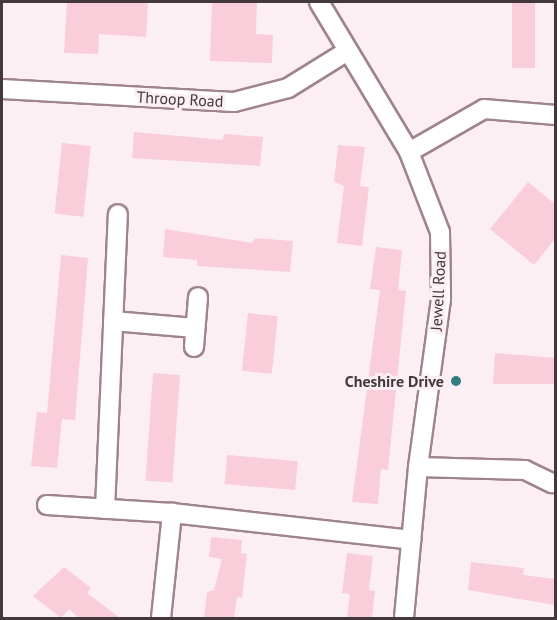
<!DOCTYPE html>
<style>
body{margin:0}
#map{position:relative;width:557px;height:620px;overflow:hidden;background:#fceff3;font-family:"PT Sans",sans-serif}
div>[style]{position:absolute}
.building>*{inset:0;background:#facddb;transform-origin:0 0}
.roads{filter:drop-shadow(2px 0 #9f848c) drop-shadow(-2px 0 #9f848c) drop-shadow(0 2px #9f848c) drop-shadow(0 -2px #9f848c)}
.street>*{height:18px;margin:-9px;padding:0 9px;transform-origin:9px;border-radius:9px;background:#fff}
.dots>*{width:16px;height:16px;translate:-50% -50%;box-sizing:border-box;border:3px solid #fceff3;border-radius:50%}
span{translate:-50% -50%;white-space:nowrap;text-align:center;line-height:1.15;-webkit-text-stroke:6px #fceff3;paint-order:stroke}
.street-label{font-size:16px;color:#43383b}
.poi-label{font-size:16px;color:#43383b;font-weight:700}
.right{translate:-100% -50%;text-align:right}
.frame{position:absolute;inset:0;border:3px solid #43383b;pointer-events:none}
</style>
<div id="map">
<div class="building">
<div style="clip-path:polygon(67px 2px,148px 2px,146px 37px,99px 34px,98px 54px,64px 53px)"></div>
<div style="clip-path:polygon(212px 2px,257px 2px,256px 34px,273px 35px,272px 63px,210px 61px)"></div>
<div style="left:512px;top:2px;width:23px;height:66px"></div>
<div style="clip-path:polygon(134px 132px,223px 140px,224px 134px,263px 137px,260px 166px,132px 158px)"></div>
<div style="left:62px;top:143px;width:29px;height:71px;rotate:6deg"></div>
<div style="clip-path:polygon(338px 145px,365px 147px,360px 186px,369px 187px,362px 246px,337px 243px,344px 186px,334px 182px)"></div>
<div style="clip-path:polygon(528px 182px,555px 204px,555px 239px,534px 265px,490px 229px)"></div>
<div style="clip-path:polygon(165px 229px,252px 243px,255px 238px,293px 241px,290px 272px,197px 266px,197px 260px,163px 257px)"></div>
<div style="clip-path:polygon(376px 247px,402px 250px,398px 290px,406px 291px,388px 470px,381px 469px,378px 504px,352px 502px,380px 290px,370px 289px)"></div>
<div style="clip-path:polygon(61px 255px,88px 258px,75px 420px,62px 419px,57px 468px,31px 466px,37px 412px,47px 413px)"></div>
<div style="left:248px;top:313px;width:30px;height:58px;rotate:6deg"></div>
<div style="clip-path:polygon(495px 353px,555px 358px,555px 384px,493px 384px)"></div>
<div style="left:153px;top:373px;width:27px;height:108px;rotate:4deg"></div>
<div style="left:227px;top:455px;width:71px;height:29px;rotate:5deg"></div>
<div style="clip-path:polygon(211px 537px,242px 540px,241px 553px,247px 554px,242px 598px,237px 597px,234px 618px,204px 618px,207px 592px,214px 590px,222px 559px,209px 557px)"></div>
<div style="clip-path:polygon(347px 553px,373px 556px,369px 590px,375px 591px,372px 618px,347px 618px,350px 594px,342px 593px)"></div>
<div style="clip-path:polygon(471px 562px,524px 568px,523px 575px,555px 579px,555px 605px,468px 590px)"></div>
<div style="clip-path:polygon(64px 567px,91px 588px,87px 593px,120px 618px,79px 618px,69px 609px,61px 618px,33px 596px)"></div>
</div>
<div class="roads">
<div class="street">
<div style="left:319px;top:2px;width:175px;rotate:59deg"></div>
<div style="left:409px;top:152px;width:86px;rotate:68.8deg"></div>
<div style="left:440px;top:232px;width:67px;rotate:89.1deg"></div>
<div style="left:441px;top:299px;width:170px;rotate:97.8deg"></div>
<div style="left:418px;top:467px;width:152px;rotate:95.3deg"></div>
<div style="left:2px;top:89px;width:232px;rotate:3.2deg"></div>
<div style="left:234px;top:102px;width:56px;rotate:-14.5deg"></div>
<div style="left:288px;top:88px;width:68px;rotate:-31.8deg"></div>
<div style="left:409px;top:152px;width:86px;rotate:-29.8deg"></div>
<div style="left:484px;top:109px;width:72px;rotate:4.8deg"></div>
<div style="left:113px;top:321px;width:82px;rotate:4.9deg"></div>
<div style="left:194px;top:347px;width:50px;rotate:-85.4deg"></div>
<div style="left:418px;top:467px;width:107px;rotate:1.6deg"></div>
<div style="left:525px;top:470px;width:30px;rotate:26deg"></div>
<div style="left:47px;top:505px;width:125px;rotate:3.7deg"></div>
<div style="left:172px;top:513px;width:241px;rotate:6.4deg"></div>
<div style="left:105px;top:509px;width:295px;rotate:-87.5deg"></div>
<div style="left:161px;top:618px;width:106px;rotate:-84deg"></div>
</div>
</div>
<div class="dots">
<div style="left:456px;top:381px;background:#347d82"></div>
</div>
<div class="street-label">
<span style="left:180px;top:99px;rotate:3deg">Throop Road</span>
<span style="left:438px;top:291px;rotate:-87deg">Jewell Road</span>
</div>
<div class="poi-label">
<span class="right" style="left:444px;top:381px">Cheshire Drive</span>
</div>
<div class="frame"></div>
</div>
